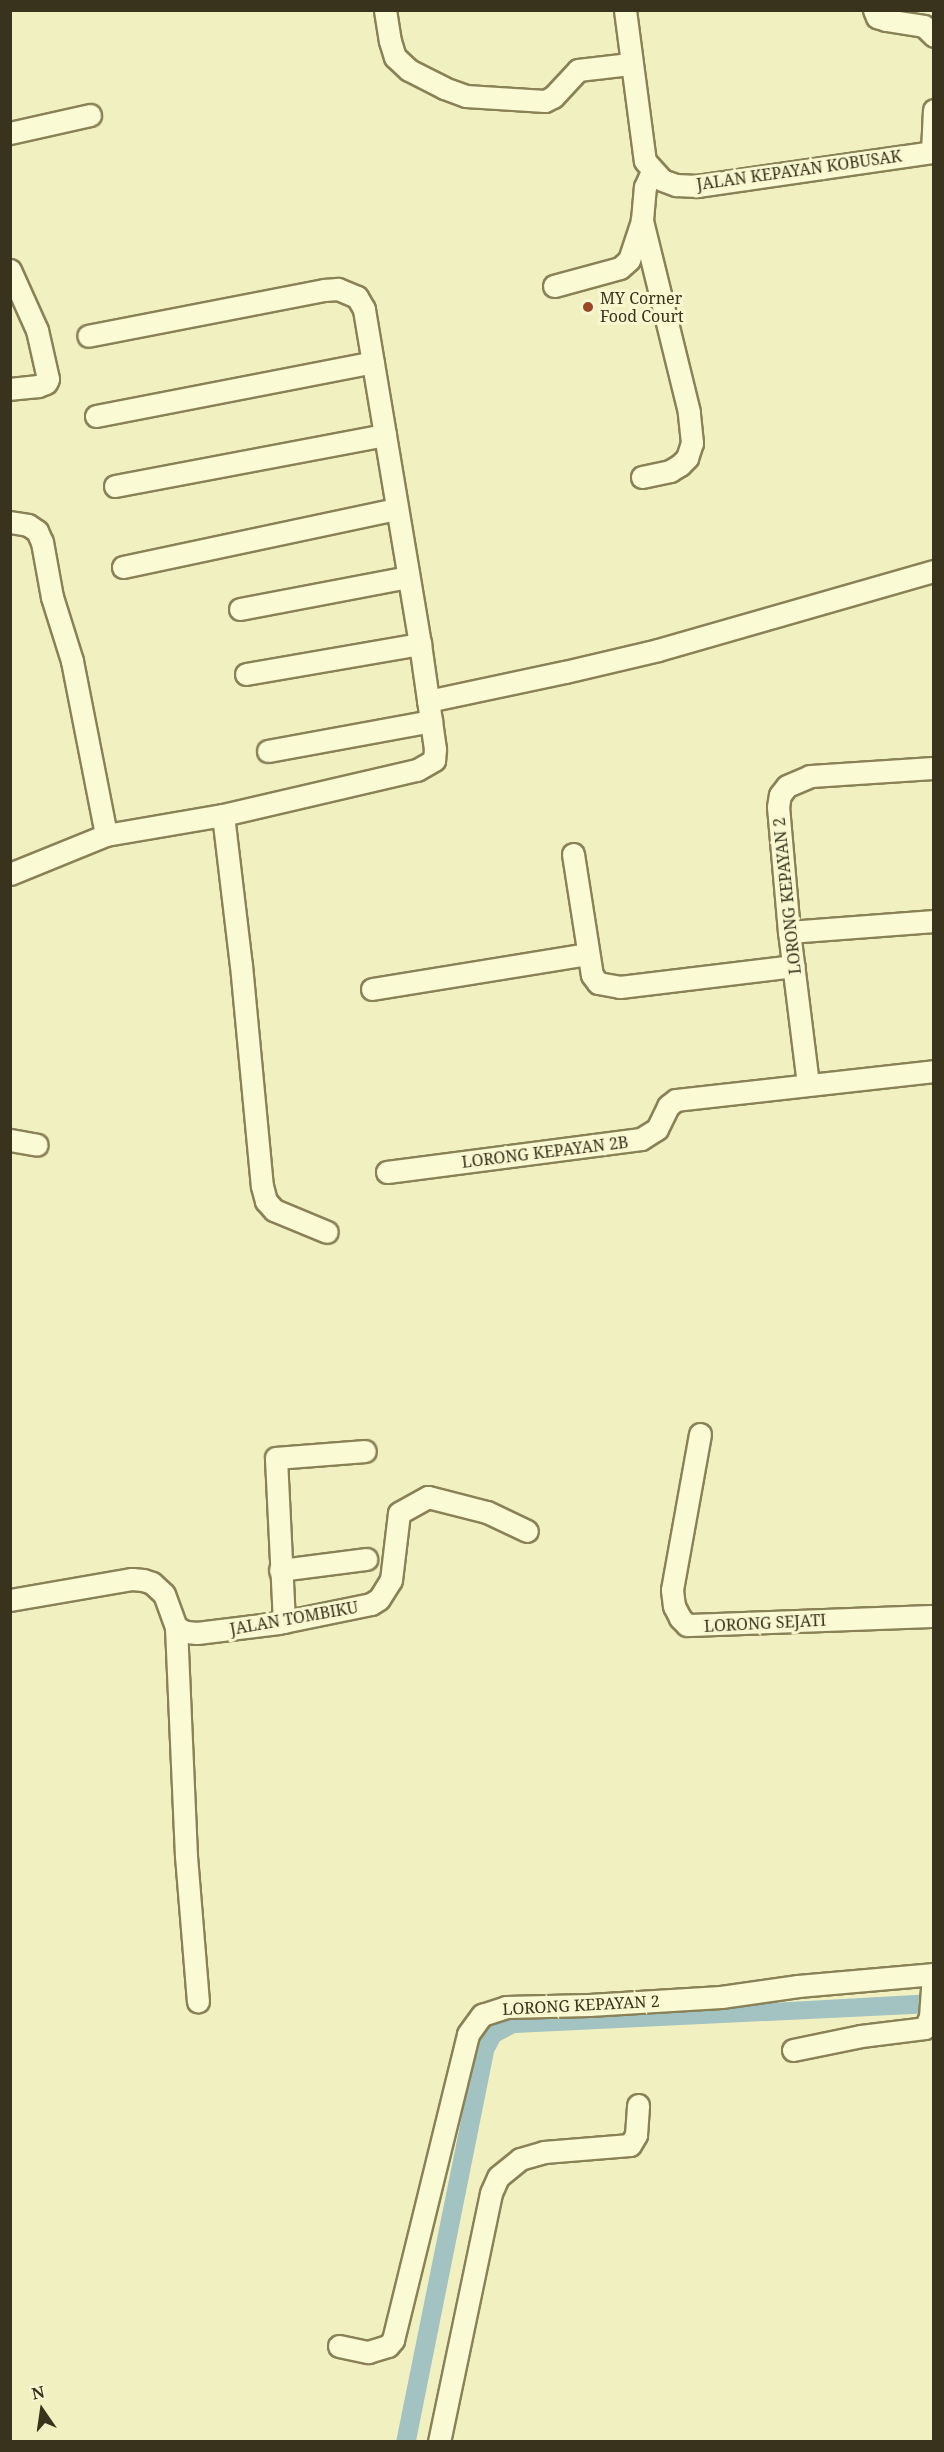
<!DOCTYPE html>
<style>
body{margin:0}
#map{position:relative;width:944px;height:2452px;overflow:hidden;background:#f0f0c0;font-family:"Noto Serif",serif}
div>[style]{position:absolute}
.water>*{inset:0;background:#a3c2c2}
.roads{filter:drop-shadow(2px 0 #8a8157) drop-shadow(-2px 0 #8a8157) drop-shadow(0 2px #8a8157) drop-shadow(0 -2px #8a8157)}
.minor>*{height:21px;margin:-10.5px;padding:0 10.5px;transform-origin:10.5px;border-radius:10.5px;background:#fafad4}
.dots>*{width:16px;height:16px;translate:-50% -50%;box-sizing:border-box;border:3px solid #f7f7d0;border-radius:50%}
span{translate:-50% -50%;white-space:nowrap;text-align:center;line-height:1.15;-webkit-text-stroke:6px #f7f7d0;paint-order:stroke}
.street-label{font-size:16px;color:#39321c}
.poi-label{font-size:16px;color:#39321c}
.left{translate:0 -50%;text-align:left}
.frame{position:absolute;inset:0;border:12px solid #39321c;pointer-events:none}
.north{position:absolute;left:12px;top:2380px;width:60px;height:60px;-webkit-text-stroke:4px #f7f7d0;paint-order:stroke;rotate:347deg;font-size:16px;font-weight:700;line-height:24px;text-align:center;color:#39321c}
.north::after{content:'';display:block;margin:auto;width:21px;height:27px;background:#39321c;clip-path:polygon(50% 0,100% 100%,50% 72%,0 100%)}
</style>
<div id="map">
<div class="water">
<div style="clip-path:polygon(933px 1994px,933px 2013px,515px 2033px,500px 2041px,494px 2052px,416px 2441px,396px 2442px,474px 2056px,480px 2037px,486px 2030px,496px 2023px,518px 2017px)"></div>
</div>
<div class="roads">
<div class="minor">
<div style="left:385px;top:10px;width:31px;rotate:81deg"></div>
<div style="left:390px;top:41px;width:17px;rotate:73deg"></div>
<div style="left:395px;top:57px;width:19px;rotate:43deg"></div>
<div style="left:409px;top:70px;width:39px;rotate:27deg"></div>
<div style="left:444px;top:88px;width:23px;rotate:20deg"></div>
<div style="left:466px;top:96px;width:79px;rotate:3.6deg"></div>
<div style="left:545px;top:101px;width:9px;rotate:-27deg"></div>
<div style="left:553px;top:97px;width:37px;rotate:-47deg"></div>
<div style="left:578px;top:70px;width:52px;rotate:-6.6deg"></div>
<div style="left:625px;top:10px;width:152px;rotate:82.5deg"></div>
<div style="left:645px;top:161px;width:25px;rotate:48deg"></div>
<div style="left:662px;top:180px;width:15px;rotate:20deg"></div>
<div style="left:676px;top:185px;width:21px;rotate:3deg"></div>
<div style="left:697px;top:186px;width:239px;rotate:-8.2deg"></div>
<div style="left:874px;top:10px;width:8px;rotate:67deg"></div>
<div style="left:877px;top:17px;width:9px;rotate:18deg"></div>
<div style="left:886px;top:20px;width:38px;rotate:9deg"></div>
<div style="left:924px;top:26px;width:14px;rotate:45deg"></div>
<div style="left:10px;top:133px;width:82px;rotate:-12.7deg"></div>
<div style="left:932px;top:152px;width:42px;rotate:-87.3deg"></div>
<div style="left:10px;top:270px;width:66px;rotate:65.8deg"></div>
<div style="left:37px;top:330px;width:50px;rotate:77.3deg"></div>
<div style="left:48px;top:379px;width:4px;rotate:117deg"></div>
<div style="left:46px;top:383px;width:9px;rotate:159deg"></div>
<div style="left:38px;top:386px;width:28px;rotate:174deg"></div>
<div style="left:554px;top:286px;width:68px;rotate:-15.3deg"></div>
<div style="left:620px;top:268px;width:12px;rotate:-42deg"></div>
<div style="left:629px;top:260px;width:41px;rotate:-71.6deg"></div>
<div style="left:96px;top:416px;width:282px;rotate:-11deg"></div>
<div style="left:642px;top:477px;width:29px;rotate:-12deg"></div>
<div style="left:670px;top:471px;width:12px;rotate:-31deg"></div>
<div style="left:680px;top:465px;width:10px;rotate:-45deg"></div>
<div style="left:687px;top:458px;width:16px;rotate:-72deg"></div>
<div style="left:692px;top:443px;width:31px;rotate:-96deg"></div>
<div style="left:689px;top:412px;width:198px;rotate:-103.8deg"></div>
<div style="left:642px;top:220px;width:33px;rotate:-85deg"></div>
<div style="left:645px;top:187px;width:17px;rotate:-66deg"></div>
<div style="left:115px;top:486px;width:275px;rotate:-10.7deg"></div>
<div style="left:10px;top:522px;width:18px;rotate:9deg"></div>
<div style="left:28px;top:525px;width:11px;rotate:34deg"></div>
<div style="left:37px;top:531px;width:12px;rotate:66deg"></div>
<div style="left:42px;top:542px;width:56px;rotate:79.7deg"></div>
<div style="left:52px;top:597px;width:67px;rotate:72.6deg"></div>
<div style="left:72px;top:661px;width:177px;rotate:78.9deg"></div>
<div style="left:123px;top:567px;width:279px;rotate:-12deg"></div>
<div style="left:240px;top:609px;width:171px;rotate:-10.8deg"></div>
<div style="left:246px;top:674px;width:177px;rotate:-9.8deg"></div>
<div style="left:428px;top:701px;width:140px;rotate:-12deg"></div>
<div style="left:565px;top:672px;width:96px;rotate:-13.3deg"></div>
<div style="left:658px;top:650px;width:287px;rotate:-16deg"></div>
<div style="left:268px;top:751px;width:166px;rotate:-10.4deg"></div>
<div style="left:223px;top:815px;width:151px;rotate:83.2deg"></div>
<div style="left:241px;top:965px;width:222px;rotate:84.6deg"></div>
<div style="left:262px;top:1186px;width:16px;rotate:75deg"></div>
<div style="left:266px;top:1201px;width:12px;rotate:48deg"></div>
<div style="left:274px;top:1210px;width:57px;rotate:22.5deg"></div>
<div style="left:573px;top:854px;width:122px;rotate:81.1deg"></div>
<div style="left:592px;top:975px;width:10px;rotate:53deg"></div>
<div style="left:598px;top:983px;width:22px;rotate:10deg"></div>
<div style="left:620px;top:987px;width:175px;rotate:-6.9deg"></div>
<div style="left:10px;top:874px;width:104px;rotate:-22.1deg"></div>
<div style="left:106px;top:835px;width:119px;rotate:-9.7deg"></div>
<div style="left:223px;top:815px;width:199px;rotate:-13.1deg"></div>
<div style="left:417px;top:770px;width:20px;rotate:-30deg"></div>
<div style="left:434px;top:760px;width:11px;rotate:-85deg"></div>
<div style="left:435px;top:749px;width:106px;rotate:-98.1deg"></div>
<div style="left:420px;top:644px;width:340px;rotate:-99.5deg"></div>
<div style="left:364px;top:309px;width:14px;rotate:-120deg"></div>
<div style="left:357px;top:297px;width:21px;rotate:-157deg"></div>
<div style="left:338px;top:289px;width:14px;rotate:176deg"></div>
<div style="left:324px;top:290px;width:240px;rotate:169deg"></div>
<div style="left:789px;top:932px;width:145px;rotate:-4.3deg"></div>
<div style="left:372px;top:989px;width:219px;rotate:-9.2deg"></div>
<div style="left:808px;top:1084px;width:153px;rotate:-97.1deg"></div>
<div style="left:789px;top:932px;width:125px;rotate:-95deg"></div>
<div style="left:778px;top:807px;width:12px;rotate:-81deg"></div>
<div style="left:780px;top:795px;width:11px;rotate:-52deg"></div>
<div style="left:787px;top:786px;width:25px;rotate:-23deg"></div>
<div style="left:810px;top:776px;width:124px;rotate:-3.7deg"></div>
<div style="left:10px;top:1140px;width:27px;rotate:10deg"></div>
<div style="left:387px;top:1172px;width:256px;rotate:-7.4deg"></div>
<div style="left:641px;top:1139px;width:19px;rotate:-32deg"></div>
<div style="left:657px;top:1129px;width:25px;rotate:-64deg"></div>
<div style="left:668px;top:1106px;width:10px;rotate:-37deg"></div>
<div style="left:676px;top:1100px;width:260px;rotate:-6.4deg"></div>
<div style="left:700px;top:1434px;width:158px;rotate:100.2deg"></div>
<div style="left:672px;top:1590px;width:16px;rotate:83deg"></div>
<div style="left:674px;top:1606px;width:13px;rotate:63deg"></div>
<div style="left:680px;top:1618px;width:10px;rotate:45deg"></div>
<div style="left:687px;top:1625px;width:247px;rotate:-2.1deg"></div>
<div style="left:280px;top:1570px;width:87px;rotate:-7.3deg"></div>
<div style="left:10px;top:1600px;width:124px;rotate:-9.8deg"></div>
<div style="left:132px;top:1579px;width:11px;rotate:5deg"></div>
<div style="left:143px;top:1580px;width:9px;rotate:18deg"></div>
<div style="left:152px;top:1583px;width:16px;rotate:43deg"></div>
<div style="left:164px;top:1594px;width:35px;rotate:70deg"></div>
<div style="left:176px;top:1627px;width:11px;rotate:27deg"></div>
<div style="left:186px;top:1632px;width:11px;rotate:5deg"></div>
<div style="left:197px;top:1633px;width:82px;rotate:-7deg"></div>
<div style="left:278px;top:1623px;width:95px;rotate:-11.5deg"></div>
<div style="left:371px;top:1604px;width:9px;rotate:-32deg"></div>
<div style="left:379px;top:1599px;width:22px;rotate:-58deg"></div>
<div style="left:391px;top:1580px;width:67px;rotate:-83.2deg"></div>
<div style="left:399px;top:1513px;width:33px;rotate:-29deg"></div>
<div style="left:428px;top:1497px;width:61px;rotate:14.3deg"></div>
<div style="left:487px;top:1512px;width:44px;rotate:25.4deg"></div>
<div style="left:284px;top:1622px;width:164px;rotate:-92.8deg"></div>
<div style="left:276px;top:1458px;width:89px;rotate:-4.5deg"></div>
<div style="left:176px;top:1627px;width:229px;rotate:87.5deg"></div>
<div style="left:186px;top:1856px;width:146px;rotate:85.3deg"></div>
<div style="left:793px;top:2050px;width:69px;rotate:-11.6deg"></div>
<div style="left:861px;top:2036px;width:64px;rotate:-7.1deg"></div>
<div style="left:925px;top:2028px;width:12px;rotate:-66deg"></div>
<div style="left:930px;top:2017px;width:43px;rotate:-86deg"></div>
<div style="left:339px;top:2346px;width:30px;rotate:12deg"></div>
<div style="left:368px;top:2352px;width:21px;rotate:-17deg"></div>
<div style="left:388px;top:2346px;width:8px;rotate:-50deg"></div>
<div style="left:393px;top:2340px;width:315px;rotate:-76.2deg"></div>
<div style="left:468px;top:2034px;width:24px;rotate:-54deg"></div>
<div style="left:482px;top:2015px;width:25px;rotate:-18deg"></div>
<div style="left:506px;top:2007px;width:83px;rotate:-1.4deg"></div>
<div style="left:589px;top:2005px;width:132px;rotate:-3.5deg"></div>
<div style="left:721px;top:1997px;width:78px;rotate:-8.1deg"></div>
<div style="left:798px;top:1986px;width:137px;rotate:-5deg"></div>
<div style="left:439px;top:2442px;width:254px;rotate:-78.2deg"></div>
<div style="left:491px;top:2193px;width:17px;rotate:-66deg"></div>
<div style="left:498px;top:2177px;width:28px;rotate:-39deg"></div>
<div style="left:520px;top:2159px;width:25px;rotate:-16deg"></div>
<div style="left:544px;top:2152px;width:86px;rotate:-4.7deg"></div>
<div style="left:630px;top:2145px;width:12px;rotate:-59deg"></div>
<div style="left:636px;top:2135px;width:30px;rotate:-86deg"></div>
</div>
</div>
<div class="dots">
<div style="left:588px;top:307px;background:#9b4725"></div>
</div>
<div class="street-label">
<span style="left:799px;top:170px;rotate:-8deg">JALAN KEPAYAN KOBUSAK</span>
<span style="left:787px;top:896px;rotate:-96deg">LORONG KEPAYAN 2</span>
<span style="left:545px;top:1152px;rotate:-7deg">LORONG KEPAYAN 2B</span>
<span style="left:294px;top:1618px;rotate:-10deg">JALAN TOMBIKU</span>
<span style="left:765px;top:1623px;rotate:-3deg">LORONG SEJATI</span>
<span style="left:581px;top:2005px;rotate:-3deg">LORONG KEPAYAN 2</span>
</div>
<div class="poi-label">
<span class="left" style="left:600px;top:307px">MY Corner<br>Food Court</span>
</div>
<div class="frame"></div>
<div class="north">N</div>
</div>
